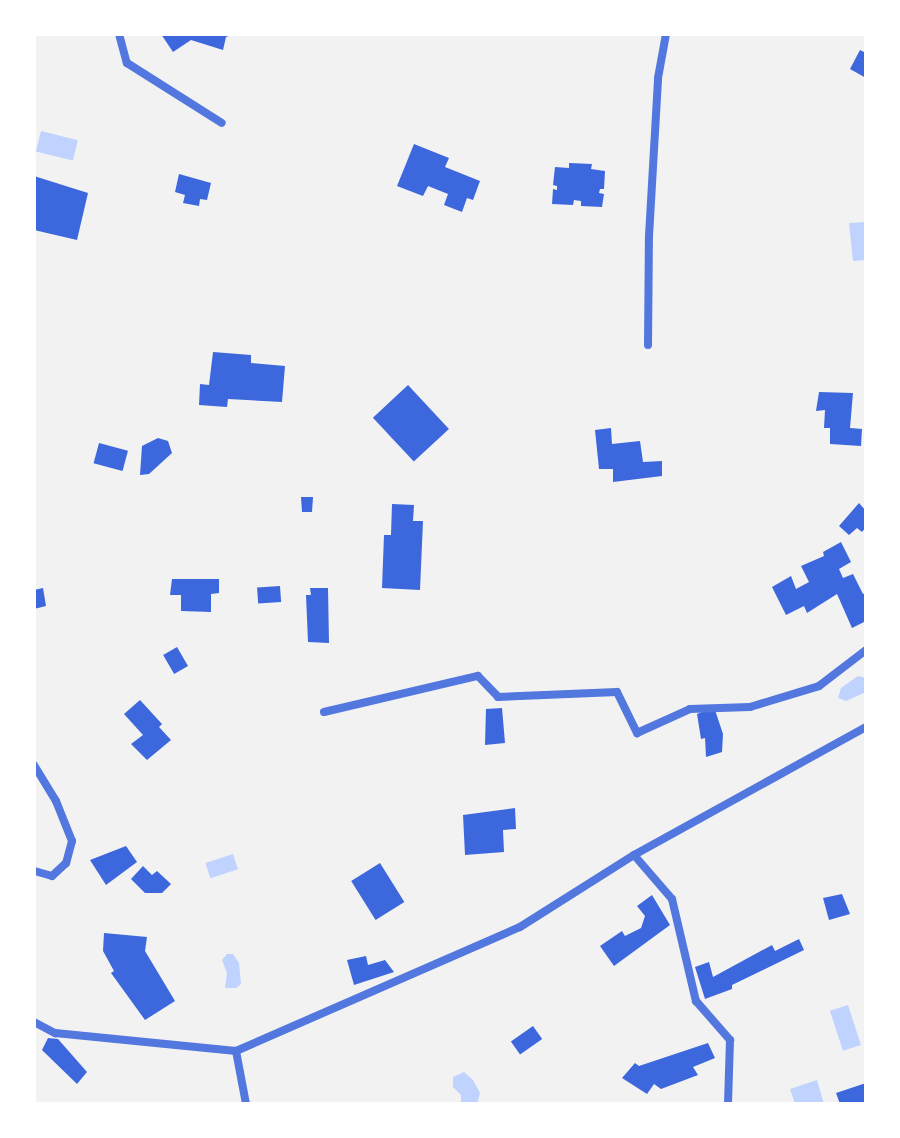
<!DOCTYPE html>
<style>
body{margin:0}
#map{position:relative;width:900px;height:1138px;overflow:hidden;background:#f2f2f2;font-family:"Nunito Sans",sans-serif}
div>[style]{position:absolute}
.water>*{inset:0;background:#bfd3fe;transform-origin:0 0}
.building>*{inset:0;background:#3d67dc;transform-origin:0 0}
.minor>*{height:8px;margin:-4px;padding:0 4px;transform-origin:4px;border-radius:4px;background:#5277de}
span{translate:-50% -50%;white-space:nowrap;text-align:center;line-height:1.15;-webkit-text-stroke:8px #fff;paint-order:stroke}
.frame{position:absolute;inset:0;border:36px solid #fff;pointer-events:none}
</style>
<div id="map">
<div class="water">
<div style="left:41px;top:131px;width:38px;height:21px;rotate:14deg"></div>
<div style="clip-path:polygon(866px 222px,866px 260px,853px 261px,849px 223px)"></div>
<div style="clip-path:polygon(858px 676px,866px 678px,866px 692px,846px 701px,838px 698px,841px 688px)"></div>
<div style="left:233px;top:854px;width:16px;height:29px;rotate:72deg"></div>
<div style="clip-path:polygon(227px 954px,233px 954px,239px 963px,241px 984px,236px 988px,225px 988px,227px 973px,222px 960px)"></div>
<div style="left:848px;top:1005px;width:42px;height:19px;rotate:72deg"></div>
<div style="clip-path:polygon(464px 1072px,473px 1080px,480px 1093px,477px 1104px,461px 1104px,461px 1095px,453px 1087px,453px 1077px)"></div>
<div style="clip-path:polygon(817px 1080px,824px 1104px,795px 1104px,790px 1089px)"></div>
</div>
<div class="building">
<div style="clip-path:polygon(161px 34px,234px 34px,226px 37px,223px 50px,191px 40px,173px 52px)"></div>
<div style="clip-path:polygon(860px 50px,866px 53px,866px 78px,850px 69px)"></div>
<div style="clip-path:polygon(414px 144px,449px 158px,445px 167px,480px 181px,473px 200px,467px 198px,462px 212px,444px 205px,448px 194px,428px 186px,423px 196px,397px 186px)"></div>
<div style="clip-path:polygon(569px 163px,592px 164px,591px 169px,605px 171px,604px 189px,600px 189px,599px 193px,604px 194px,602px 207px,581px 206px,581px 201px,574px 200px,573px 205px,552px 204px,553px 189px,557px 190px,557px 186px,553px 185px,555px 167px,569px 168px)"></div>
<div style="clip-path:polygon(179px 174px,211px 183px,207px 200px,200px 199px,199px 206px,183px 203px,185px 195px,175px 192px)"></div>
<div style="clip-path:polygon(34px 176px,88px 193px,77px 240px,34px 230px)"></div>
<div style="clip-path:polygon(213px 352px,251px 355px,251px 363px,285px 366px,282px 402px,228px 399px,227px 407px,199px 405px,200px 384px,209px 385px)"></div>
<div style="left:408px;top:385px;width:60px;height:48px;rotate:47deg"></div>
<div style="clip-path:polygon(819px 392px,853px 393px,850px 428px,862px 429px,861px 446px,830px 444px,830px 428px,824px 428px,825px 410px,816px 411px)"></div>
<div style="clip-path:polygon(611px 428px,612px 444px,640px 441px,643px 462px,662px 461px,662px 476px,613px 482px,613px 469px,599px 469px,595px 430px)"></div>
<div style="clip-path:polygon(158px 438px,168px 441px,172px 453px,149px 474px,140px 475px,142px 446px)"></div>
<div style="left:99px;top:443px;width:30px;height:21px;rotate:15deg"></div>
<div style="clip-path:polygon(301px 497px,313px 497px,312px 512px,302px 512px)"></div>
<div style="clip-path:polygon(859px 503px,866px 511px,866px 527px,862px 532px,857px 528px,849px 535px,839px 526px)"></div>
<div style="clip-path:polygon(392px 504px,414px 505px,413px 521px,423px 521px,420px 590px,382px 588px,384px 535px,391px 535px)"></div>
<div style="clip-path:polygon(841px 542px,851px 562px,839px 569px,843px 578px,853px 574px,863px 594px,866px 593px,866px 621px,852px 628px,837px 594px,807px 613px,804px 606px,786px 615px,772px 587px,791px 576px,796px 589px,809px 582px,801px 566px,824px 556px,823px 552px)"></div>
<div style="clip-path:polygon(172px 579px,219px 579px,219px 593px,211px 594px,211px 612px,181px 611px,181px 595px,170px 595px)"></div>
<div style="left:280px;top:586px;width:16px;height:23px;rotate:86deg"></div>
<div style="clip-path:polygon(43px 588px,46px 606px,34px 609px,34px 590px)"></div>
<div style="clip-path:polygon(310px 588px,328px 588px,329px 643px,308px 642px,306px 595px,311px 595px)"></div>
<div style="left:177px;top:647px;width:22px;height:16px;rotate:60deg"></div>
<div style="clip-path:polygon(140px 700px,162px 724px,159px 727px,171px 740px,147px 760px,131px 744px,143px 735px,124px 714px)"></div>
<div style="clip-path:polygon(714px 707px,723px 734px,722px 752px,706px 757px,705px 738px,701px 739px,697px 714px)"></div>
<div style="clip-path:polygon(502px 708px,505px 743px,485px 745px,486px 709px)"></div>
<div style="clip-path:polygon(515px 808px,516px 829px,503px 830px,504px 852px,465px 855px,463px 815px)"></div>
<div style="clip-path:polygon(126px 846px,137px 862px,106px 885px,90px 860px)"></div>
<div style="left:380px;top:863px;width:46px;height:34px;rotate:58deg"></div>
<div style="clip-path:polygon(143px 866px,152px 875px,157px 871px,171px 884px,162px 893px,145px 893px,131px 879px)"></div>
<div style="clip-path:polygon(842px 894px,850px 914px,829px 920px,823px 898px)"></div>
<div style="clip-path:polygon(652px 895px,670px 925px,614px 966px,600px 946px,622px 931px,625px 936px,641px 928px,645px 916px,637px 906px)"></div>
<div style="clip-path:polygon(104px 933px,147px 937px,145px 951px,175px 1001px,145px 1020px,111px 973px,114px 971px,103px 951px)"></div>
<div style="clip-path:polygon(799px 939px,804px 950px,732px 985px,732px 989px,705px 999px,695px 967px,709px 962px,713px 977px,772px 945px,775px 951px)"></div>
<div style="clip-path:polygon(366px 956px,368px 965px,385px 960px,394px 972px,354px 985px,347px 960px)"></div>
<div style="left:533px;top:1026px;width:16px;height:27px;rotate:55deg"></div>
<div style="clip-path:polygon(48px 1038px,58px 1039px,87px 1072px,77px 1084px,42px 1050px)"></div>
<div style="clip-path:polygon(708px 1043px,715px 1058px,693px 1067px,698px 1075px,661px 1089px,654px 1084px,647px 1094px,622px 1078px,635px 1063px,639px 1066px)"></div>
<div style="clip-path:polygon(866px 1083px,866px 1104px,840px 1104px,836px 1093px)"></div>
</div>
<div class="minor">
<div style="left:119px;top:34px;width:30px;rotate:75deg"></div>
<div style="left:127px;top:63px;width:112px;rotate:32.3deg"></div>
<div style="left:648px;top:345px;width:109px;rotate:-89.5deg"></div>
<div style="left:649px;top:236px;width:158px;rotate:-86.7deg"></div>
<div style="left:658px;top:78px;width:45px;rotate:-79.7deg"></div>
<div style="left:324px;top:712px;width:158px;rotate:-13.2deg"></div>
<div style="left:478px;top:676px;width:29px;rotate:46deg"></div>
<div style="left:498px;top:697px;width:119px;rotate:-2.4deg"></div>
<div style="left:617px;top:692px;width:46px;rotate:64deg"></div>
<div style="left:637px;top:733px;width:58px;rotate:-24.4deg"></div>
<div style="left:690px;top:709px;width:60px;rotate:-1.9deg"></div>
<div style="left:750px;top:707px;width:72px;rotate:-16.9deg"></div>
<div style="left:819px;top:686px;width:59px;rotate:-37.5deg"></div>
<div style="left:34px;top:765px;width:42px;rotate:58.6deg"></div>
<div style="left:56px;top:801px;width:43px;rotate:68.2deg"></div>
<div style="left:72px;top:841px;width:23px;rotate:105deg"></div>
<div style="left:66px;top:863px;width:19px;rotate:137deg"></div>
<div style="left:52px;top:876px;width:19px;rotate:-164deg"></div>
<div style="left:634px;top:855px;width:58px;rotate:49.2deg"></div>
<div style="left:672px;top:899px;width:105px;rotate:76.8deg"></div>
<div style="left:696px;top:1001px;width:52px;rotate:48.9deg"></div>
<div style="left:730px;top:1040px;width:64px;rotate:91.8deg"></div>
<div style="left:34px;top:1022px;width:24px;rotate:28deg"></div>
<div style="left:55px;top:1033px;width:182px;rotate:5.7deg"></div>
<div style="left:236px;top:1051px;width:310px;rotate:-23.6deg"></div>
<div style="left:520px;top:927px;width:135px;rotate:-32.3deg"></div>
<div style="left:634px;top:855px;width:265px;rotate:-28.9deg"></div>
<div style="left:236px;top:1051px;width:54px;rotate:79.3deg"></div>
</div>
<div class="frame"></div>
</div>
